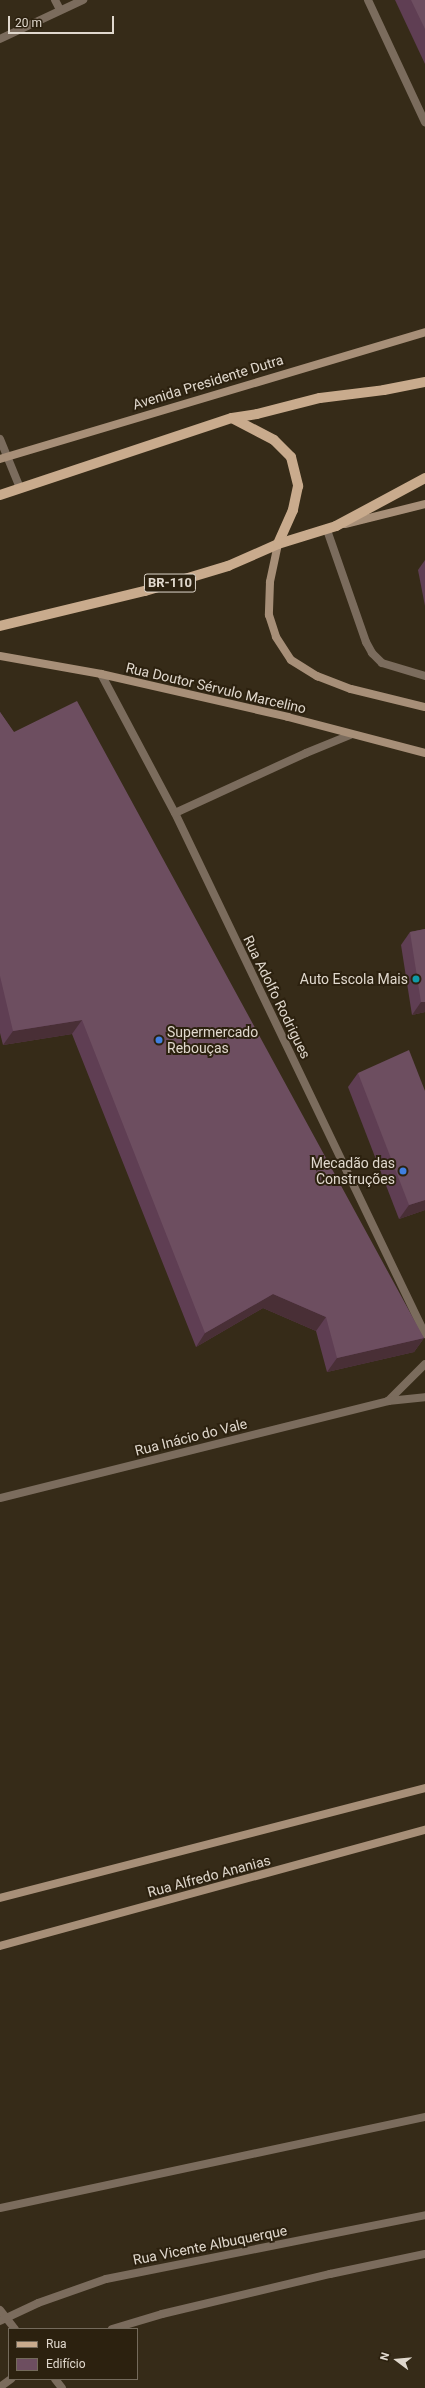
<!DOCTYPE html>
<meta charset="utf-8">
<style>
body{margin:0}
#map{position:relative;width:425px;height:2388px;overflow:hidden;background:#362b18;font-family:Roboto,sans-serif}
div>[style]{position:absolute}
.lane>*{height:8px;margin:-4px;padding:0 4px;transform-origin:4px;border-radius:4px;background:#7b6c5d}
.street>*{height:8px;margin:-4px;padding:0 4px;transform-origin:4px;border-radius:4px;background:#7b6c5d}
.secondary>*{height:8px;margin:-4px;padding:0 4px;transform-origin:4px;border-radius:4px;background:#a78f78}
.primary>*{height:10px;margin:-5px;padding:0 5px;transform-origin:5px;border-radius:5px;background:#c9ab8d}
.wall>*{inset:0;background:#5f3e53}
.shaded-wall>*{inset:0;background:#492f36}
.building>*{inset:0;background:#6d4e60}
.dots>*{width:11px;height:11px;translate:-50% -50%;box-sizing:border-box;border:2px solid #2c210f;border-radius:50%}
span{translate:-50% -50%;white-space:nowrap;text-align:center;line-height:1.15;-webkit-text-stroke:4px #2c210f;paint-order:stroke}
.shield-label span{padding:1px 3px;background:#2c210f;border:1px solid;border-radius:3px;-webkit-text-stroke-width:0}
.shield-label{font-size:13px;color:#e0d8cd;font-weight:700}
.street-label{font-size:14px;color:#e0d8cd}
.poi-label{font-size:14px;color:#e0d8cd}
.right{translate:-100% -50%;text-align:right}
.left{translate:0 -50%;text-align:left}
.legend{position:absolute;left:8px;top:2328px;width:130px;height:52px;box-sizing:border-box;background:#2c210f;border:1px solid #746a5b;margin:0;padding:5px 7px;list-style:none;font-size:12px;color:#e0d8cd}
.legend li{display:flex;align-items:center;gap:8px;height:20px}
.legend b{width:20px;border:1px solid #746a5b}
.north{position:absolute;left:377px;top:2340px;width:40px;height:40px;-webkit-text-stroke:3px #2c210f;paint-order:stroke;rotate:286deg;font-size:11px;font-weight:700;line-height:16px;text-align:center;color:#e0d8cd}
.north::after{content:'';display:block;margin:auto;width:14px;height:18px;background:#e0d8cd;clip-path:polygon(50% 0,100% 100%,50% 72%,0 100%)}
.scale{position:absolute;left:8px;top:16px;width:106px;height:18px;box-sizing:border-box;border:2px solid #e0d8cd;border-top:0;padding-left:5px;font-size:12px;line-height:14px;white-space:nowrap;color:#e0d8cd;-webkit-text-stroke:3px #2c210f;paint-order:stroke}
</style>
<div id="map">
<div class="lane">
<div style="left:327px;top:530px;width:119px;rotate:70.8deg"></div>
<div style="left:366px;top:642px;width:13px;rotate:61deg"></div>
<div style="left:372px;top:653px;width:14px;rotate:45deg"></div>
<div style="left:382px;top:663px;width:45px;rotate:16.8deg"></div>
</div>
<div class="street">
<div style="left:55px;top:0;width:11px;rotate:63deg"></div>
<div style="left:368px;top:0;width:135px;rotate:65deg"></div>
<div style="left:0;top:39px;width:92px;rotate:-25.2deg"></div>
<div style="left:0;top:439px;width:53px;rotate:67.8deg"></div>
<div style="left:101px;top:674px;width:157px;rotate:62deg"></div>
<div style="left:175px;top:813px;width:578px;rotate:64.37deg"></div>
<div style="left:175px;top:813px;width:144px;rotate:-24.6deg"></div>
<div style="left:306px;top:753px;width:48px;rotate:-22.2deg"></div>
<div style="left:388px;top:1401px;width:52px;rotate:-45deg"></div>
<div style="left:0;top:1498px;width:400px;rotate:-14deg"></div>
<div style="left:388px;top:1401px;width:37px;rotate:-6deg"></div>
<div style="left:0;top:2208px;width:435px;rotate:-12.1deg"></div>
<div style="left:0;top:2310px;width:24px;rotate:52deg"></div>
<div style="left:0;top:2321px;width:42px;rotate:-25.3deg"></div>
<div style="left:38px;top:2303px;width:72px;rotate:-19.4deg"></div>
<div style="left:106px;top:2279px;width:325px;rotate:-11.3deg"></div>
<div style="left:112px;top:2329px;width:52px;rotate:-16.7deg"></div>
<div style="left:162px;top:2314px;width:173px;rotate:-13.4deg"></div>
<div style="left:330px;top:2274px;width:97px;rotate:-11.9deg"></div>
<div style="left:55px;top:2379px;width:11px;rotate:52deg"></div>
<div style="left:0;top:2387px;width:14px;rotate:-36deg"></div>
</div>
<div class="secondary">
<div style="left:0;top:459px;width:444px;rotate:-16.6deg"></div>
<div style="left:345px;top:524px;width:82px;rotate:-14deg"></div>
<div style="left:278px;top:544px;width:39px;rotate:102deg"></div>
<div style="left:270px;top:582px;width:33px;rotate:92deg"></div>
<div style="left:269px;top:615px;width:23px;rotate:72deg"></div>
<div style="left:276px;top:637px;width:27px;rotate:57deg"></div>
<div style="left:291px;top:660px;width:31px;rotate:32deg"></div>
<div style="left:317px;top:676px;width:36px;rotate:21deg"></div>
<div style="left:351px;top:689px;width:76px;rotate:13.7deg"></div>
<div style="left:0;top:656px;width:103px;rotate:10.1deg"></div>
<div style="left:101px;top:674px;width:192px;rotate:12.9deg"></div>
<div style="left:288px;top:717px;width:142px;rotate:14.7deg"></div>
<div style="left:0;top:1898px;width:439px;rotate:-14.5deg"></div>
<div style="left:0;top:1946px;width:441px;rotate:-15.3deg"></div>
</div>
<div class="primary">
<div style="left:232px;top:418px;width:47px;rotate:27.6deg"></div>
<div style="left:274px;top:440px;width:24px;rotate:45deg"></div>
<div style="left:291px;top:457px;width:30px;rotate:76deg"></div>
<div style="left:298px;top:486px;width:25px;rotate:102deg"></div>
<div style="left:293px;top:510px;width:37px;rotate:114deg"></div>
<div style="left:0;top:495px;width:244px;rotate:-18.4deg"></div>
<div style="left:232px;top:418px;width:25px;rotate:-9deg"></div>
<div style="left:257px;top:414px;width:65px;rotate:-14.3deg"></div>
<div style="left:320px;top:398px;width:64px;rotate:-7.1deg"></div>
<div style="left:384px;top:390px;width:42px;rotate:-11deg"></div>
<div style="left:0;top:626px;width:149px;rotate:-13.6deg"></div>
<div style="left:145px;top:591px;width:87px;rotate:-16.8deg"></div>
<div style="left:228px;top:566px;width:55px;rotate:-23.7deg"></div>
<div style="left:278px;top:544px;width:61px;rotate:-17.2deg"></div>
<div style="left:336px;top:526px;width:101px;rotate:-28.3deg"></div>
</div>
<div class="wall">
<div style="clip-path:polygon(395px 0,425px 0,425px 64px)"></div>
<div style="clip-path:polygon(425px 560px,425px 606px,418px 570px)"></div>
<div style="clip-path:polygon(0 712px,424px 1338px,414px 1352px,327px 1372px,316px 1331px,263px 1308px,196px 1347px,72px 1034px,3px 1045px,0 1033px)"></div>
<div style="clip-path:polygon(425px 929px,425px 1012px,412px 1015px,401px 945px,410px 932px)"></div>
<div style="clip-path:polygon(358px 1073px,425px 1091px,425px 1210px,399px 1219px,348px 1087px)"></div>
</div>
<div class="shaded-wall">
<div style="clip-path:polygon(421px 1002px,425px 1002px,425px 1012px,412px 1015px)"></div>
<div style="clip-path:polygon(82px 1020px,72px 1034px,3px 1045px,13px 1031px)"></div>
<div style="clip-path:polygon(425px 1200px,425px 1210px,399px 1219px,409px 1205px)"></div>
<div style="clip-path:polygon(273px 1294px,326px 1317px,316px 1331px,263px 1308px,196px 1347px,205px 1333px)"></div>
<div style="clip-path:polygon(424px 1338px,414px 1352px,327px 1372px,337px 1358px)"></div>
</div>
<div class="building">
<div style="clip-path:polygon(411px 0,425px 0,425px 29px)"></div>
<div style="clip-path:polygon(77px 701px,424px 1338px,337px 1358px,326px 1317px,273px 1294px,205px 1333px,82px 1020px,13px 1031px,0 976px,0 712px,14px 732px)"></div>
<div style="clip-path:polygon(425px 929px,425px 1002px,421px 1002px,410px 932px)"></div>
<div style="clip-path:polygon(409px 1050px,425px 1091px,425px 1200px,409px 1205px,358px 1073px)"></div>
</div>
<div class="dots">
<div style="left:416px;top:979px;background:#0f9aa8"></div>
<div style="left:159px;top:1040px;background:#3f7fe0"></div>
<div style="left:403px;top:1171px;background:#3f7fe0"></div>
</div>
<div class="shield-label">
<span style="left:170px;top:583px">BR-110</span>
</div>
<div class="street-label">
<span style="left:208px;top:382px;rotate:-17deg">Avenida Presidente Dutra</span>
<span style="left:216px;top:688px;rotate:13deg">Rua Doutor Sérvulo Marcelino</span>
<span style="left:277px;top:997px;rotate:64deg">Rua Adolfo Rodrigues</span>
<span style="left:191px;top:1437px;rotate:-14deg">Rua Inácio do Vale</span>
<span style="left:209px;top:1876px;rotate:-15deg">Rua Alfredo Ananias</span>
<span style="left:210px;top:2245px;rotate:-11deg">Rua Vicente Albuquerque</span>
</div>
<div class="poi-label">
<span class="right" style="left:408px;top:979px">Auto Escola Mais</span>
<span class="left" style="left:167px;top:1040px">Supermercado<br>Rebouças</span>
<span class="right" style="left:395px;top:1171px">Mecadão das<br>Construções</span>
</div>
<ul class="legend">
<li><b style="height:5px;background:#c9ab8d"></b>Rua</li>
<li><b style="height:11px;background:#6d4e60"></b>Edifício</li>
</ul>
<div class="north">N</div>
<div class="scale">20 m</div>
</div>
